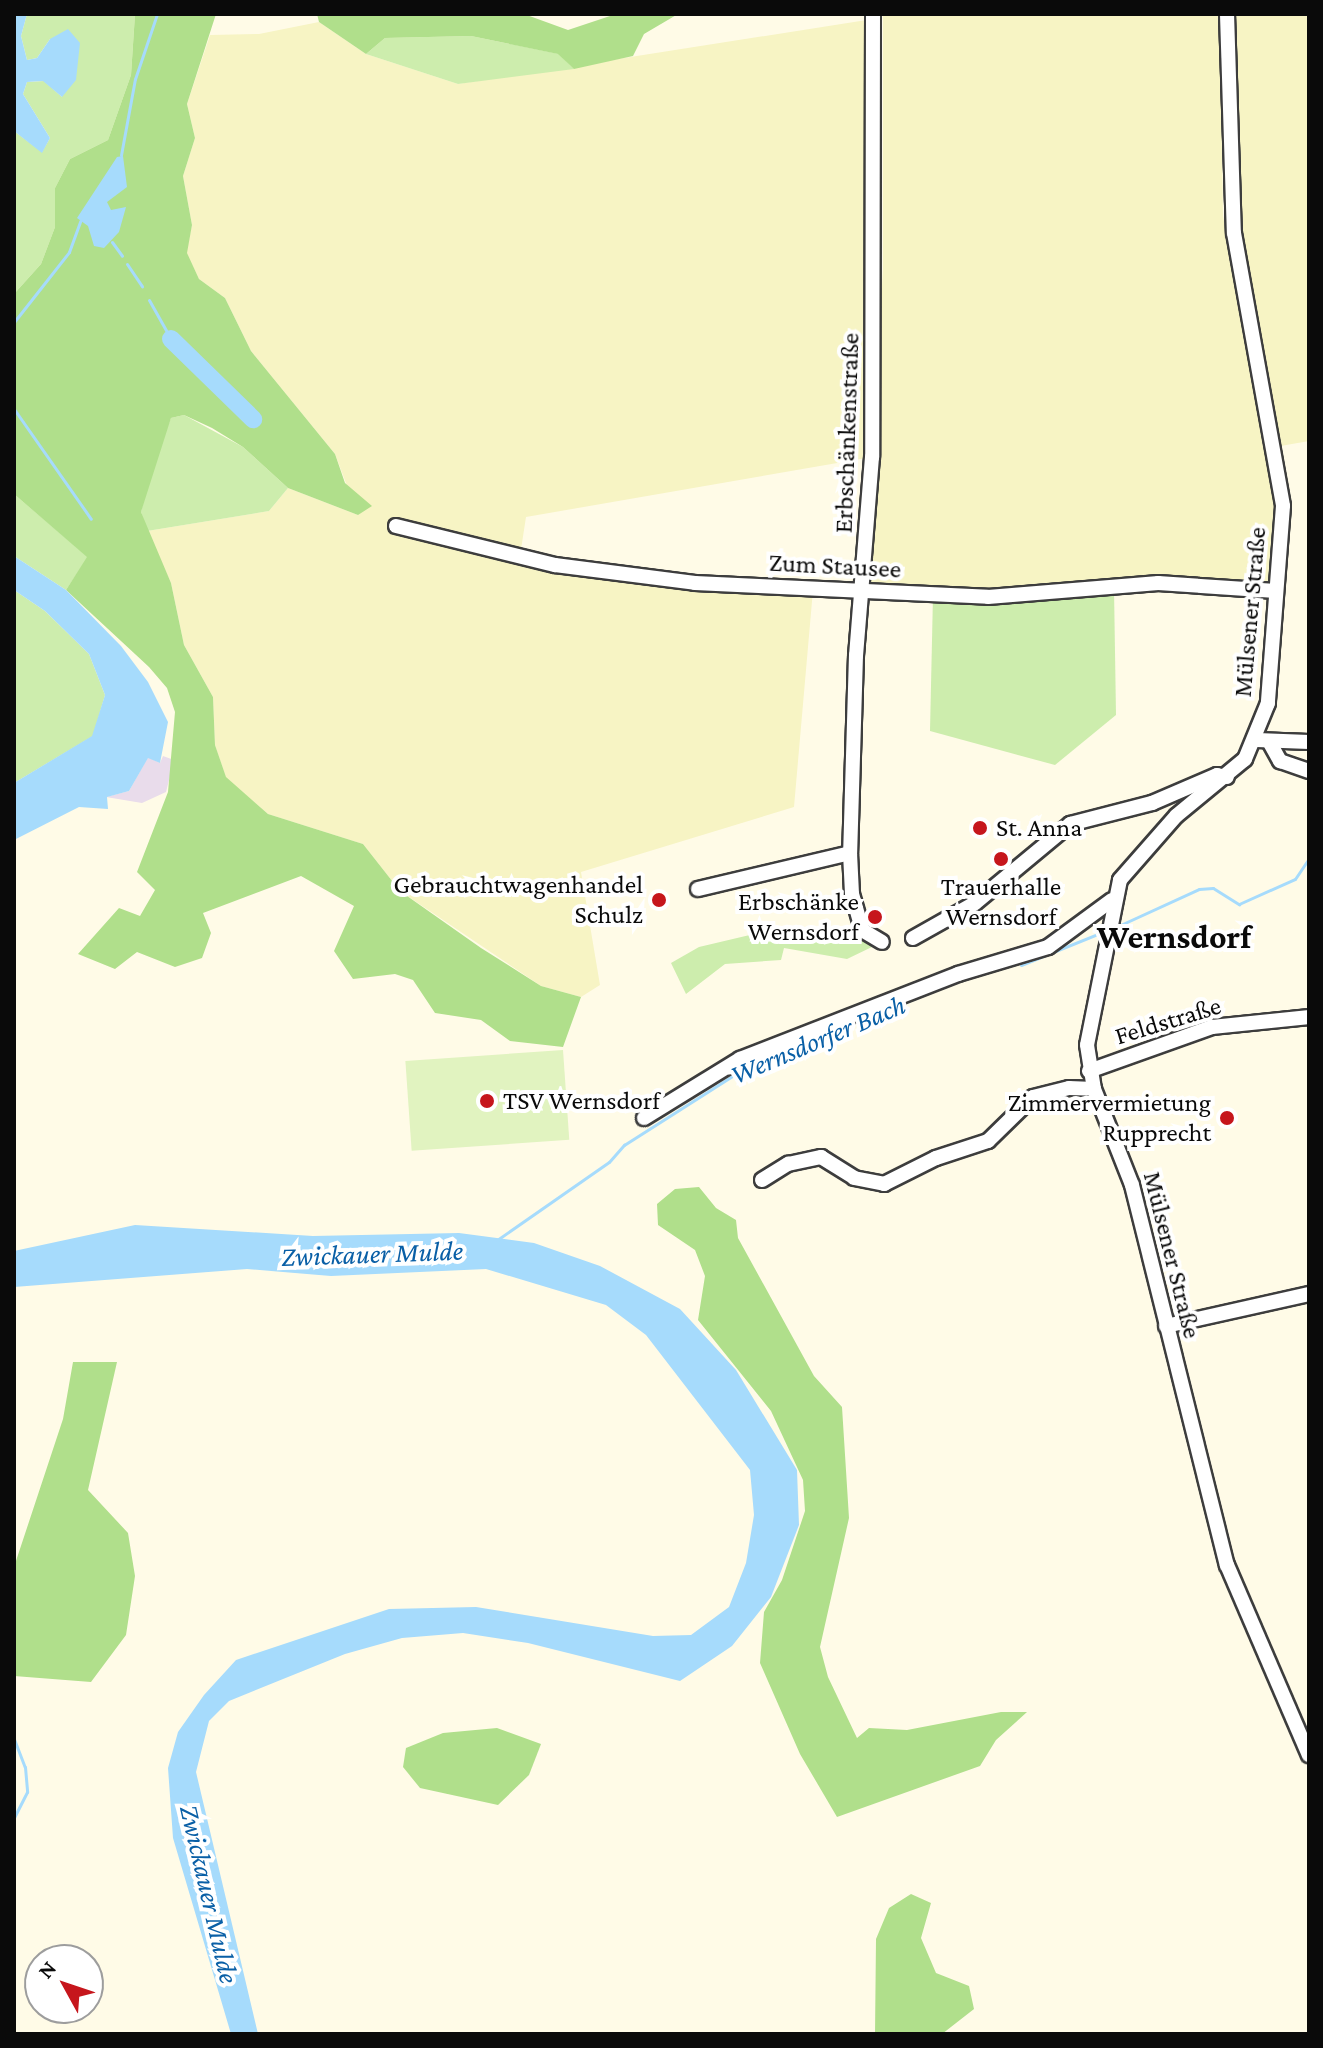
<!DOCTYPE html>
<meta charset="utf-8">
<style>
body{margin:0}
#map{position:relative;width:1323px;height:2048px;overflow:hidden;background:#fffbe7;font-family:"Crimson Pro",serif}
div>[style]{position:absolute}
.industrial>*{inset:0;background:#e9dceb}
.farmland>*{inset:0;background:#f7f4c4}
.green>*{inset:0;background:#cdedad}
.forest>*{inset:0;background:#b0df8b}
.pitch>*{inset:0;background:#e1f3c0;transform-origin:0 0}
.water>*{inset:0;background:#a6dbfc}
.stream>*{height:3px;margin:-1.5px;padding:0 1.5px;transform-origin:1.5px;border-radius:1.5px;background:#a6dbfc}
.river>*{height:18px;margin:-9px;padding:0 9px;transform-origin:9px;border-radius:9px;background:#a6dbfc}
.roads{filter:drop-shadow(2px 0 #3d3d3d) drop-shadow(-2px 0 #3d3d3d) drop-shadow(0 2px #3d3d3d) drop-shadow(0 -2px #3d3d3d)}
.minor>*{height:14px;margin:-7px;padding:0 7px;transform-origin:7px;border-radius:7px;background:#fff}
.dots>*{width:22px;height:22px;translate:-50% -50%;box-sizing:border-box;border:4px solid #fff;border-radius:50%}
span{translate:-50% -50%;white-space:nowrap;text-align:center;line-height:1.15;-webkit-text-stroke:8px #fff;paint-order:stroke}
.street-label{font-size:26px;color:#0a0a0a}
.poi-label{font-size:26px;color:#0a0a0a}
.left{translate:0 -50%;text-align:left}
.right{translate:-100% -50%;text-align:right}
.water-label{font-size:28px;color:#095fa6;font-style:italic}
.district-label{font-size:34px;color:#0a0a0a;font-weight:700}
.frame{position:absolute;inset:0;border:16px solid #0a0a0a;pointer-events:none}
.north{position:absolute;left:24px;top:1944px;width:80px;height:80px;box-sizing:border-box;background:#fff;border:2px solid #9d9d9d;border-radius:50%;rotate:310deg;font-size:22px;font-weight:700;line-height:32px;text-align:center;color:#0a0a0a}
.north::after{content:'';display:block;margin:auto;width:28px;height:36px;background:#c6161c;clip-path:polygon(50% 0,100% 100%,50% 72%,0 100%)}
</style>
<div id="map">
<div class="industrial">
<div style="clip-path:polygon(163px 756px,174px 760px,166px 792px,142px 803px,106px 797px,129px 791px,148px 757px,160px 763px)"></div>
</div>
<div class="farmland">
<div style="clip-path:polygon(883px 14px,1220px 14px,1223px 216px,1277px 518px,1269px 581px,1114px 589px,865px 592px,872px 457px,526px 517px,520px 556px,813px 590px,794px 807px,581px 872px,600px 985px,581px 997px,541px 986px,400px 891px,363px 844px,268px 814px,226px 778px,215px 745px,213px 697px,184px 645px,171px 583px,147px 531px,269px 511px,288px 488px,358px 515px,335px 454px,251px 351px,225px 298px,199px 279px,186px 253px,192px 225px,183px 176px,195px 138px,187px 104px,210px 35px,259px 34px,319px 22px,366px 54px,458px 84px,873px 19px,874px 429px,883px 269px)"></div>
<div style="clip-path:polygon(1227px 14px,1309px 14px,1309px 441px,1275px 447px,1234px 233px)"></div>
</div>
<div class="green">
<div style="clip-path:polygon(27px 14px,135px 14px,131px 75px,108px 140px,70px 159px,55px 188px,55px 227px,41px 264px,14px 294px,14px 131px,42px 152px,50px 138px,23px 94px,27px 82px,44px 81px,62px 97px,50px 39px,37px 58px,27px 60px,21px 36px)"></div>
<div style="clip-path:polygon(471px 36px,559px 54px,574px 69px,458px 84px,366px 54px,385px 38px)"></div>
<div style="clip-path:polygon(184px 415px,243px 447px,288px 488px,269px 511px,147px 531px,141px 512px,150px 470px,171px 418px)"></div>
<div style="clip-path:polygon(14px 494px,88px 557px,66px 590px,14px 556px)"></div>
<div style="clip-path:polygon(1114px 589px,1116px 715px,1055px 765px,930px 731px,933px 595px)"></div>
<div style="clip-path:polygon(14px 590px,45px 611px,89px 654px,105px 695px,93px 736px,14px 783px)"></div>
<div style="clip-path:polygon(860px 928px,874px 946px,847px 959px,784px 948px,781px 960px,725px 964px,686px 994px,671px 963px,699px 947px,754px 934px,795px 931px,796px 936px,801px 930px,835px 938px,836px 931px)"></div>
</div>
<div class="forest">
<div style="clip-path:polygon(135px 14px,216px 14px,187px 104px,195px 138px,183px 176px,192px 225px,187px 253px,199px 279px,225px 298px,251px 351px,335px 454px,345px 483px,372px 506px,358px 515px,288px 488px,243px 447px,212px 428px,184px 415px,171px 418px,141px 512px,171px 583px,184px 645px,213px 697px,215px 745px,226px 777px,268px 814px,363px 844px,400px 891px,481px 948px,541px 986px,581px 997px,563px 1047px,510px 1041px,481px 1020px,435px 1013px,413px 980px,395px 974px,353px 979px,334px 951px,354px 906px,301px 876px,203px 913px,211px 933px,202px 958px,175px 967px,137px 952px,115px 969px,78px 954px,119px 908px,140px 916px,155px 890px,137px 872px,168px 792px,175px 712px,167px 688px,149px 667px,66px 590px,87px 557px,14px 494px,14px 294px,41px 264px,55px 227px,55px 188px,70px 159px,108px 140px,131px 75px)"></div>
<div style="clip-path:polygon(317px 14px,524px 14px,568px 30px,616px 14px,678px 14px,644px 34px,633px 56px,574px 69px,558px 54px,471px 36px,385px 38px,366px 54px,319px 22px)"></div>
<div style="clip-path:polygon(699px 1187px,716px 1208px,736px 1220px,738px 1238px,814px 1376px,842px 1407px,849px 1518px,820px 1647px,828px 1677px,857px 1738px,869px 1728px,907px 1730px,1001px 1712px,1027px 1712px,996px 1740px,980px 1766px,837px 1817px,800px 1754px,760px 1663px,764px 1612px,782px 1580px,805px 1511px,803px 1480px,771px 1411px,698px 1320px,705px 1276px,695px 1250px,658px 1225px,657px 1204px,675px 1189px)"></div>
<div style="clip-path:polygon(73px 1362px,117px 1362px,88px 1490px,128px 1533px,135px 1576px,126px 1635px,91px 1682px,14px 1676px,14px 1567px,63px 1419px)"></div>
<div style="clip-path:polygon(497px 1728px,541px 1744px,529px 1775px,498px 1805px,420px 1788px,403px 1767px,406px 1748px,443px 1733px)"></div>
<div style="clip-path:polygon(911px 1894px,931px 1903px,921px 1938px,936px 1973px,969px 1986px,974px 2009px,942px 2034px,875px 2034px,876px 1939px,889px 1908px)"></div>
</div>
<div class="pitch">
<div style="left:563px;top:1050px;width:90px;height:158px;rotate:86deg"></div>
</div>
<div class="water">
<div style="clip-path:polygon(14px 14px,27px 14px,21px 36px,27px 60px,37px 58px,50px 39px,68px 29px,80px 43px,76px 80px,62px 97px,43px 81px,27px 82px,23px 94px,50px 138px,42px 153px,14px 131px)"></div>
<div style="clip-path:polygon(123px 156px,127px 187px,107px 202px,111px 210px,126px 207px,119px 232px,104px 248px,94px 246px,88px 226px,77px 218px,117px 157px)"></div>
<div style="clip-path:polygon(14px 556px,66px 590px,121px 646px,148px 682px,168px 722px,160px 763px,148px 758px,129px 791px,107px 797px,108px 809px,79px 807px,14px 840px,14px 783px,92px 736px,105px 695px,89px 654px,45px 611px,14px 590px)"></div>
<div style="clip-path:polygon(135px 1225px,313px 1236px,459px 1233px,534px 1243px,600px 1266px,680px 1309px,736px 1370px,797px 1470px,799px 1525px,771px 1597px,732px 1646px,680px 1681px,528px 1643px,463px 1633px,402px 1638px,345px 1654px,229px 1701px,209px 1721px,196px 1772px,258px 2034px,231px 2034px,173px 1838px,168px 1768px,178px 1732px,204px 1695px,236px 1660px,389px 1609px,476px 1607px,653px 1636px,691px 1635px,729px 1607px,746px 1563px,754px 1515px,750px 1470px,646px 1335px,606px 1305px,486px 1269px,331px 1276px,247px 1269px,14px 1287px,14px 1251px)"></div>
</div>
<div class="stream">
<div style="left:121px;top:155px;width:77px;rotate:-79.6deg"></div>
<div style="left:135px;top:79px;width:69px;rotate:-71.3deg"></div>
<div style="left:112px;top:242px;width:17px;rotate:54deg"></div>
<div style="left:127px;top:264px;width:27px;rotate:56deg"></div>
<div style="left:149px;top:300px;width:45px;rotate:60.6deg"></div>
<div style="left:14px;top:322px;width:89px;rotate:-51.8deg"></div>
<div style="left:69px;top:252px;width:33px;rotate:-70deg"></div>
<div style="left:14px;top:409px;width:134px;rotate:55deg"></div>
<div style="left:1116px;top:927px;width:91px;rotate:-24.6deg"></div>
<div style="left:1199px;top:889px;width:14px;rotate:-4deg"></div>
<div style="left:1213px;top:888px;width:31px;rotate:32deg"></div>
<div style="left:1239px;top:904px;width:61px;rotate:-24.1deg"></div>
<div style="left:1295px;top:879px;width:25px;rotate:-56deg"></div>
<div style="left:1021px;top:965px;width:91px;rotate:-22deg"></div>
<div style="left:819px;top:1036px;width:120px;rotate:-21.4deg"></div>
<div style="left:497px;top:1240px;width:136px;rotate:-34.9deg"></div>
<div style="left:609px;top:1162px;width:23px;rotate:-49deg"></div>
<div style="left:624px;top:1145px;width:160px;rotate:-32.5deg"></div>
<div style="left:14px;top:1739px;width:30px;rotate:69deg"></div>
<div style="left:25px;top:1767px;width:25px;rotate:85deg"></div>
<div style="left:27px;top:1792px;width:28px;rotate:117deg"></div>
</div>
<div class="river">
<div style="left:171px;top:339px;width:115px;rotate:44.3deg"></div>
</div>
<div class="roads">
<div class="minor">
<div style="left:873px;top:14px;width:443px;rotate:90.1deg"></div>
<div style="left:872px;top:457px;width:199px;rotate:94.6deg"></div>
<div style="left:856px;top:655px;width:198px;rotate:91.7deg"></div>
<div style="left:850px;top:853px;width:41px;rotate:87.2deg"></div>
<div style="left:852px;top:894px;width:37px;rotate:74deg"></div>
<div style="left:862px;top:930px;width:23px;rotate:31deg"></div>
<div style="left:1227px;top:14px;width:219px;rotate:88.2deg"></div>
<div style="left:1234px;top:233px;width:277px;rotate:79.8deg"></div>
<div style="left:1283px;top:506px;width:198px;rotate:94.4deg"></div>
<div style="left:1268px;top:703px;width:61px;rotate:112.3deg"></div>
<div style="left:1245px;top:759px;width:89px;rotate:140.4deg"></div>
<div style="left:1176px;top:816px;width:85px;rotate:131.2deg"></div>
<div style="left:1120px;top:880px;width:168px;rotate:101.3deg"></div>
<div style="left:1087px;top:1045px;width:45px;rotate:81deg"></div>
<div style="left:1094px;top:1089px;width:103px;rotate:68.4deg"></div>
<div style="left:1132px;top:1185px;width:392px;rotate:76deg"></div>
<div style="left:1227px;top:1565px;width:207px;rotate:66.7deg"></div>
<div style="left:396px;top:526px;width:164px;rotate:13.8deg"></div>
<div style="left:555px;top:565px;width:141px;rotate:7.3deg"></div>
<div style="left:695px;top:583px;width:293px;rotate:2.7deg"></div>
<div style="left:988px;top:597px;width:171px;rotate:-4.7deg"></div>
<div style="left:1158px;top:583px;width:118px;rotate:3.9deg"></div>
<div style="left:1257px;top:740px;width:52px;rotate:2.2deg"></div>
<div style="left:1270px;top:743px;width:21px;rotate:61deg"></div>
<div style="left:1280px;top:761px;width:31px;rotate:19deg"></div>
<div style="left:698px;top:889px;width:156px;rotate:-13.3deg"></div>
<div style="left:913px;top:938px;width:71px;rotate:-29.4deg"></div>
<div style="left:975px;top:903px;width:124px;rotate:-39.7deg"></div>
<div style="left:1070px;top:824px;width:85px;rotate:-14.4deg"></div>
<div style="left:1152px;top:803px;width:71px;rotate:-23.3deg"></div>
<div style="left:1217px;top:775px;width:10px;rotate:11deg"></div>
<div style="left:1089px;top:1071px;width:131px;rotate:-19.7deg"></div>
<div style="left:1212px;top:1027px;width:98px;rotate:-5.9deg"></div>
<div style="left:644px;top:1118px;width:113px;rotate:-31.6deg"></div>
<div style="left:740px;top:1059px;width:234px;rotate:-21.3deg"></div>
<div style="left:958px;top:974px;width:94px;rotate:-16.7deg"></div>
<div style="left:1048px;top:947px;width:79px;rotate:-36.3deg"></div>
<div style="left:762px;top:1180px;width:31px;rotate:-32deg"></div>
<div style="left:788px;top:1164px;width:34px;rotate:-12deg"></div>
<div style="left:821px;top:1157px;width:39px;rotate:32deg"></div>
<div style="left:854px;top:1178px;width:31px;rotate:11deg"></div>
<div style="left:884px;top:1184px;width:58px;rotate:-26.6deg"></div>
<div style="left:936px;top:1158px;width:55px;rotate:-18.1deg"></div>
<div style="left:988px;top:1141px;width:63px;rotate:-44.4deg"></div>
<div style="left:1033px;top:1097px;width:37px;rotate:-14deg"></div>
<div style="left:1069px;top:1088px;width:25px;rotate:2deg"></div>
<div style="left:1166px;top:1326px;width:147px;rotate:-12.6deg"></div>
</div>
</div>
<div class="dots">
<div style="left:980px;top:828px;background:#c6161c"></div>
<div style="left:1001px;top:859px;background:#c6161c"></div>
<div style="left:659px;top:900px;background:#c6161c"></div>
<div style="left:875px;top:917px;background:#c6161c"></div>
<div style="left:487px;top:1101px;background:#c6161c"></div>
<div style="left:1227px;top:1118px;background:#c6161c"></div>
</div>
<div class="street-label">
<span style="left:847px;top:433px;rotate:-88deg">Erbschänkenstraße</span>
<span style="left:835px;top:566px;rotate:3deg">Zum Stausee</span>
<span style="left:1250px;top:612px;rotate:-85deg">Mülsener Straße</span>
<span style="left:1168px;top:1021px;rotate:-17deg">Feldstraße</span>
<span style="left:1172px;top:1255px;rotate:76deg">Mülsener Straße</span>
</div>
<div class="poi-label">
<span class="left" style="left:996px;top:828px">St. Anna</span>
<span class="right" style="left:643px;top:900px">Gebrauchtwagenhandel<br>Schulz</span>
<span style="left:1001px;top:902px">Trauerhalle<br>Wernsdorf</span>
<span class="right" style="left:859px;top:917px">Erbschänke<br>Wernsdorf</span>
<span class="left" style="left:503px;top:1101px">TSV Wernsdorf</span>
<span class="right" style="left:1211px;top:1118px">Zimmervermietung<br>Rupprecht</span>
</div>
<div class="water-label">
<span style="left:818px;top:1040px;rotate:-23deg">Wernsdorfer Bach</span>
<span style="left:372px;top:1254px;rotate:-2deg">Zwickauer Mulde</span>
<span style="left:209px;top:1894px;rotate:77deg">Zwickauer Mulde</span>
</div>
<div class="district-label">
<span style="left:1174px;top:937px">Wernsdorf</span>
</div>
<div class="frame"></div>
<div class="north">N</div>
</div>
